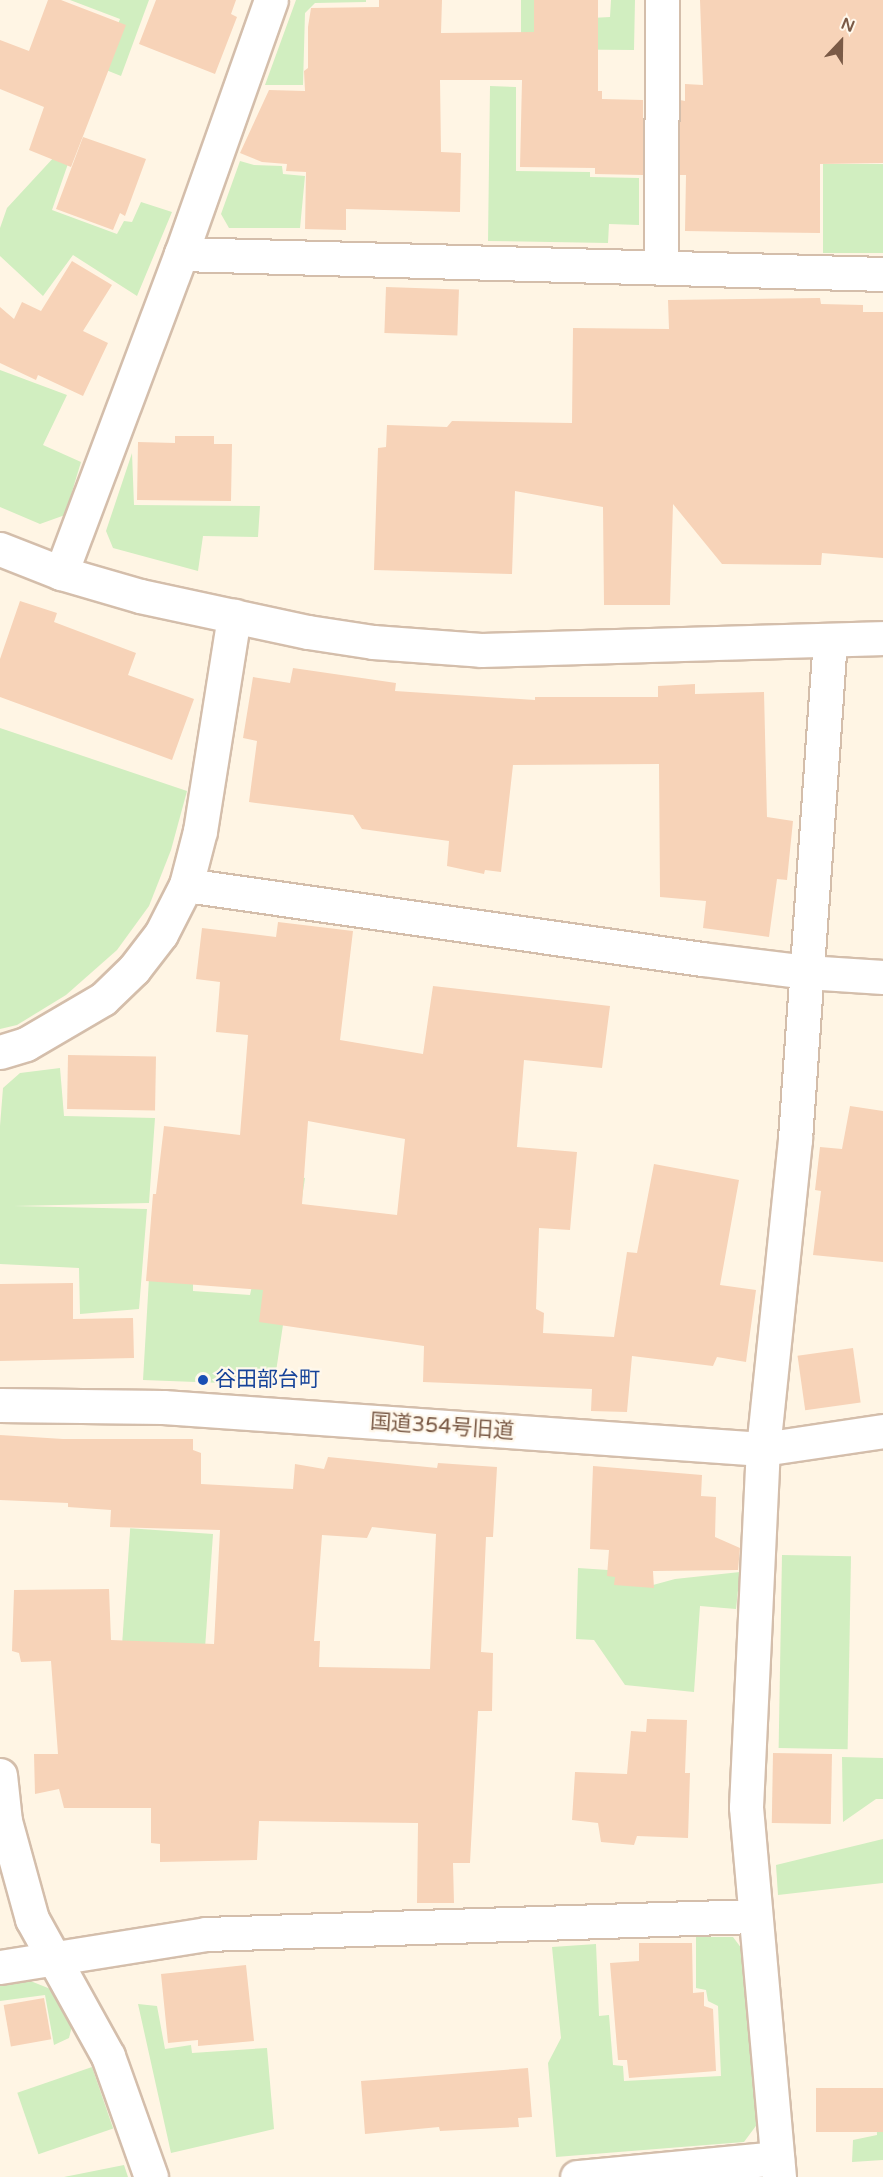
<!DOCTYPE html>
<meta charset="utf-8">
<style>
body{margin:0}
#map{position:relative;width:883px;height:2177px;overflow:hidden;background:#fff5e4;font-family:"Varela Round","Noto Sans JP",sans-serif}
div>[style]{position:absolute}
.green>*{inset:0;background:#d1eec0;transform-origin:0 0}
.building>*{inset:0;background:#f7d3b8;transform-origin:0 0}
.roads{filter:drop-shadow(2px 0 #d4beab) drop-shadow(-2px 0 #d4beab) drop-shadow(0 2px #d4beab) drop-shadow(0 -2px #d4beab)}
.minor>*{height:33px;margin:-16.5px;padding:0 16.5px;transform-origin:16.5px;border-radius:16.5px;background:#fff}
.dots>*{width:16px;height:16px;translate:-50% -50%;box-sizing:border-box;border:3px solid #fff8ec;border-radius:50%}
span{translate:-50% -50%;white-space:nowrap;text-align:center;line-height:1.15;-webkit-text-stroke:4.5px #fff8ec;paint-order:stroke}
.transit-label{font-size:21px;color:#164399}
.left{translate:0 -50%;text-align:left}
.street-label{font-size:21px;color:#7a5a46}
.north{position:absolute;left:811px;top:12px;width:60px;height:60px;-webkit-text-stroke:4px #fff8ec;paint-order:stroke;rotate:22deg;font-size:16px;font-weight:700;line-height:24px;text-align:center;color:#7a5a46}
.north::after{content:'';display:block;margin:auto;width:21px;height:27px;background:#7a5a46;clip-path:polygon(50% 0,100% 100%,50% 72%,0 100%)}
</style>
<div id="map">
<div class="green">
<div style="clip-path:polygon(70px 0,149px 0,121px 76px,101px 68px,120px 19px)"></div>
<div style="clip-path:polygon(296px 0,366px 0,366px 2px,315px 3px,305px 13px,303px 85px,265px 85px)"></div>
<div style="clip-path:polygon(521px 0,534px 0,534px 21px,610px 17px,611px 0,635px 0,634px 50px,521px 49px)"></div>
<div style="clip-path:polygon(490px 86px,516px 87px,516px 171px,590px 172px,590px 177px,639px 178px,639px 225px,609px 224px,608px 243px,488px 241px)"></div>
<div style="clip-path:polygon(80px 129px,52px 210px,117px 234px,124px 221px,132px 222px,141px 202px,172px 212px,137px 296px,73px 255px,43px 296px,0 256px,0 228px,7px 208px)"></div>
<div style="clip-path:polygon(240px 161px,254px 165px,282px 166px,283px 174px,305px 176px,300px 228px,229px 228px,221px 214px)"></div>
<div style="left:883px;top:164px;width:89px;height:60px;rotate:90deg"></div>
<div style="clip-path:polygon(0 370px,67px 395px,43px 445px,81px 462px,65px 515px,40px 524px,0 507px)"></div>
<div style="clip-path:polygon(132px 453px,134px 505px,260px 506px,258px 537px,203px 536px,198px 571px,113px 548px,106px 531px)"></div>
<div style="clip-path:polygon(0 728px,187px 791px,171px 850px,149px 906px,117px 950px,66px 995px,17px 1025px,0 1029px)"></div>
<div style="clip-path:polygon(60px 1068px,64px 1116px,155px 1118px,149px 1203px,14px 1206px,147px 1209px,139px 1309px,80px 1314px,79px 1268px,0 1264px,0 1126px,3px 1088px,20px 1073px)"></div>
<div style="clip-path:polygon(276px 1174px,305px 1178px,274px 1385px,143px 1380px,149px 1278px,193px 1282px,193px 1291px,250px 1295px)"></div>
<div style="left:213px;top:1534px;width:117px;height:83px;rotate:94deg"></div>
<div style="left:782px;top:1555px;width:69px;height:193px;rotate:1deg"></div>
<div style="clip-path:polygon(578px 1568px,608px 1570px,653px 1585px,675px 1579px,740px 1572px,736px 1609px,700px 1606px,694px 1692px,625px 1685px,594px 1640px,576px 1639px)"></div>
<div style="clip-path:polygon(842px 1757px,883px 1758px,883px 1799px,876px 1799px,843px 1822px)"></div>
<div style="clip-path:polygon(883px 1839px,883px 1883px,778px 1895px,776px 1865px)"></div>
<div style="clip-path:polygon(696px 1937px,733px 1937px,742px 1949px,761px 2119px,744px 2142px,556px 2157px,548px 2063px,561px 2038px,552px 1947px,596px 1944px,599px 2016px,609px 2015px,613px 2065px,623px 2066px,624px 2081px,721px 2076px,718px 2006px,708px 2001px,706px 1990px,696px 1988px)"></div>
<div style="clip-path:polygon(28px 1980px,58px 1992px,73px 2022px,69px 2038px,54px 2045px,45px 1995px,0 2001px,0 1985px)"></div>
<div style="clip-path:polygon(138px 2004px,157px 2006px,165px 2049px,191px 2045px,192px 2053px,267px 2048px,274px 2129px,171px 2153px)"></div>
<div style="left:92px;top:2067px;width:65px;height:79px;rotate:71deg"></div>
<div style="clip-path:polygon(883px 2108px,883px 2160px,852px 2162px,853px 2140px,877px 2135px,876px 2109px)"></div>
<div style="clip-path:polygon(124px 2165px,128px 2177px,64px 2177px)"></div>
</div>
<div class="building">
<div style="clip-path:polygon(48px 0,61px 0,126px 25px,71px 167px,29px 150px,44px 107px,0 89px,0 40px,29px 51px)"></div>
<div style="clip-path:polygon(156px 0,236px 0,231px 14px,237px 17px,215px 74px,139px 44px)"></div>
<div style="clip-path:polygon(379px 0,442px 0,441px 33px,534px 32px,534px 0,598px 0,598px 91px,602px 91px,602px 99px,643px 100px,643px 175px,595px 174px,595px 168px,520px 167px,522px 80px,440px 80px,441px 152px,461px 153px,460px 212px,346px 209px,346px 230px,305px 229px,306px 172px,286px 171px,287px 164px,262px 162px,240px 153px,269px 90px,305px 91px,304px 71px,308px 68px,308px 27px,311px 8px,379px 7px)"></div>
<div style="clip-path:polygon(700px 0,883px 0,883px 163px,820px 164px,820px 233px,685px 231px,686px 175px,680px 175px,680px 100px,685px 101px,685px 84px,703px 85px)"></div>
<div style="clip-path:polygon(83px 137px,146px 159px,125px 216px,120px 213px,113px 230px,56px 209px)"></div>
<div style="clip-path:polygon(72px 261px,112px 285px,83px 331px,108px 343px,83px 396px,38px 375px,36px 380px,0 363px,0 307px,14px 319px,22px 302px,41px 311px)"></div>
<div style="left:386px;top:287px;width:73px;height:46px;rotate:2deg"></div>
<div style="clip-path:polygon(820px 298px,821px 304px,863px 305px,863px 312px,883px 312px,883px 558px,822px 553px,821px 565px,722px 564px,673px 504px,670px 605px,604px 605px,603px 507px,515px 491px,512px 574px,374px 570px,378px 448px,386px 447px,387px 425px,447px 427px,452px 421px,572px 423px,573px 328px,669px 329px,668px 300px)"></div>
<div style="clip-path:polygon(175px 436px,214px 436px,214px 444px,232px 444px,231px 501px,137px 500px,138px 442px,175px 443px)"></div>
<div style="clip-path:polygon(20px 601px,57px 613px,54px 622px,136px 653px,128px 675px,194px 699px,172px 760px,0 697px,0 659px)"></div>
<div style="clip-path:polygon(293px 668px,396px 683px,395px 691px,535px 700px,535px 697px,658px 697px,658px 686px,695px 684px,695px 694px,764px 692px,767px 817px,793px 821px,787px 880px,777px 879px,769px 937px,703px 928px,706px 901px,660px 897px,659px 764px,513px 765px,501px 872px,485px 870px,484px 874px,447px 866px,449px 841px,362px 829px,353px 815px,249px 802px,257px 741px,243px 738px,253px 677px,290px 683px)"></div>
<div style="clip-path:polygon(evenodd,278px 922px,353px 931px,340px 1040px,423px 1054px,433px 986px,610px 1006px,602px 1068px,524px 1060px,517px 1147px,577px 1152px,570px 1230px,539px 1228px,536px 1309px,544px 1313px,543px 1333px,614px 1337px,627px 1252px,637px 1253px,654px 1164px,739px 1180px,720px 1285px,756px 1290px,746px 1362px,717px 1357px,713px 1366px,632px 1356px,627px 1412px,591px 1411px,592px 1389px,423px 1382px,424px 1346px,259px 1322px,263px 1290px,146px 1281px,153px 1194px,156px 1194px,164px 1126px,240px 1135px,248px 1035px,216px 1032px,220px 982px,196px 979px,202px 928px,276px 937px,278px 922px,308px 1121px,405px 1139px,397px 1215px,302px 1204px,308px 1121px)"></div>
<div style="left:68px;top:1055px;width:88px;height:54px;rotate:1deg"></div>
<div style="clip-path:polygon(850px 1106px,883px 1111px,883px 1262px,813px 1255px,821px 1191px,815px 1190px,820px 1147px,842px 1149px)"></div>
<div style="clip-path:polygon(73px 1283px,73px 1319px,133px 1318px,134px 1358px,0 1361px,0 1284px)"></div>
<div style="left:853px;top:1348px;width:55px;height:56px;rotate:82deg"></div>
<div style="clip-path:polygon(evenodd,0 1435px,63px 1439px,193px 1439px,193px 1450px,201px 1453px,201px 1484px,293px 1489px,295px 1464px,324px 1469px,328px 1457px,437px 1468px,438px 1463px,497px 1467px,493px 1537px,486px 1537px,481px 1652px,493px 1653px,492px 1711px,478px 1711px,470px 1863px,453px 1863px,454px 1903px,417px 1903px,418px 1823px,259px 1821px,257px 1860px,160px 1862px,160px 1844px,151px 1843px,151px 1808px,64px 1808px,59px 1789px,35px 1794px,34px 1754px,58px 1754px,51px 1661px,21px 1662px,19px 1653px,12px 1651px,14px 1590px,109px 1589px,111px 1640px,214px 1644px,220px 1530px,110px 1527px,111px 1510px,68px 1507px,68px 1503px,0 1500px,0 1435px,372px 1527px,436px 1534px,430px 1669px,319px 1667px,320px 1641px,314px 1641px,322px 1535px,367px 1538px,372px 1527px)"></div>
<div style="clip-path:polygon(593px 1466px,702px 1475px,701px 1496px,716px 1497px,715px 1537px,740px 1548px,738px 1570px,653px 1571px,654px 1588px,614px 1585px,615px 1577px,607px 1576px,609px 1550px,590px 1549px)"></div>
<div style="clip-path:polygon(647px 1719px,687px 1720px,685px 1773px,690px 1773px,688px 1838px,637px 1836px,634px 1845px,601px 1842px,598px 1823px,572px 1820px,575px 1772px,627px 1774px,631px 1731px,646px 1732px)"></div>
<div style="left:773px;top:1753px;width:59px;height:70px;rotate:1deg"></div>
<div style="clip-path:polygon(639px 1943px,692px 1943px,693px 1993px,704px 1992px,704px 2006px,713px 2009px,716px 2071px,629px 2078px,627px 2060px,618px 2060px,610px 1963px,639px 1961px)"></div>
<div style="clip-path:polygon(246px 1965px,254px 2041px,198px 2046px,198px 2040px,168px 2043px,161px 1974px)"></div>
<div style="left:44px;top:1998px;width:42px;height:41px;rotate:80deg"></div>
<div style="clip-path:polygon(528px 2068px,532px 2117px,518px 2118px,519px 2127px,440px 2131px,439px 2127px,365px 2134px,361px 2081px)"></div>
<div style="left:883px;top:2088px;width:44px;height:67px;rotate:90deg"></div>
</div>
<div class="roads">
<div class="minor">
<div style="left:181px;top:254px;width:702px;rotate:1.63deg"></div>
<div style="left:661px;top:268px;width:268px;rotate:-89.8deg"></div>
<div style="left:0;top:549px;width:66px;rotate:21.5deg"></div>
<div style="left:61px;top:573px;width:82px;rotate:16.2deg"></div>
<div style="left:140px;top:596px;width:172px;rotate:12.1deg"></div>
<div style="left:308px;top:632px;width:66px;rotate:8.7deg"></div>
<div style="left:373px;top:642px;width:108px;rotate:4.2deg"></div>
<div style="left:481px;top:650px;width:402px;rotate:-1.7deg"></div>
<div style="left:61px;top:573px;width:341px;rotate:-69.4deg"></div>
<div style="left:181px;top:254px;width:269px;rotate:-70.5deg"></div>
<div style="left:186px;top:885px;width:521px;rotate:8.16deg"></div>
<div style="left:702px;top:959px;width:105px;rotate:7.1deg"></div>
<div style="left:806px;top:972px;width:77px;rotate:3.7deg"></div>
<div style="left:0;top:1052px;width:27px;rotate:-17deg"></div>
<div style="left:26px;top:1044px;width:89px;rotate:-30.3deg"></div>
<div style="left:103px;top:999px;width:43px;rotate:-44.1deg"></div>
<div style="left:134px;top:969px;width:44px;rotate:-52.4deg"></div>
<div style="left:161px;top:934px;width:55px;rotate:-63deg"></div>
<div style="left:186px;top:885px;width:56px;rotate:-75.5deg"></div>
<div style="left:200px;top:831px;width:218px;rotate:-81deg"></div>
<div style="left:0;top:1405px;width:163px;rotate:0.7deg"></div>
<div style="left:163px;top:1407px;width:601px;rotate:4deg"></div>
<div style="left:763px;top:1449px;width:121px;rotate:-8.5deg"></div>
<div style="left:0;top:1775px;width:46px;rotate:83.8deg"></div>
<div style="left:5px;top:1821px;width:102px;rotate:74.6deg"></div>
<div style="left:32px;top:1919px;width:157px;rotate:61deg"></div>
<div style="left:108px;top:2056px;width:128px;rotate:70.4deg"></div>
<div style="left:0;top:1967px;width:209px;rotate:-9.1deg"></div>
<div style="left:206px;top:1934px;width:548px;rotate:-1.88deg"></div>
<div style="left:577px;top:2177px;width:201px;rotate:-5.4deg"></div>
<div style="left:779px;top:2177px;width:371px;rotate:-95.1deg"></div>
<div style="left:746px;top:1807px;width:358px;rotate:-87.3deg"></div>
<div style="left:763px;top:1449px;width:312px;rotate:-84.1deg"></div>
<div style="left:795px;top:1139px;width:499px;rotate:-86deg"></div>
</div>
</div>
<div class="dots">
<div style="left:203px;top:1380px;background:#1a4fb4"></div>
</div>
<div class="transit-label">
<span class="left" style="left:215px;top:1380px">谷田部台町</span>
</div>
<div class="street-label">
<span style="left:442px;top:1427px;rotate:4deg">国道354号旧道</span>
</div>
<div class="north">N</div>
</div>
